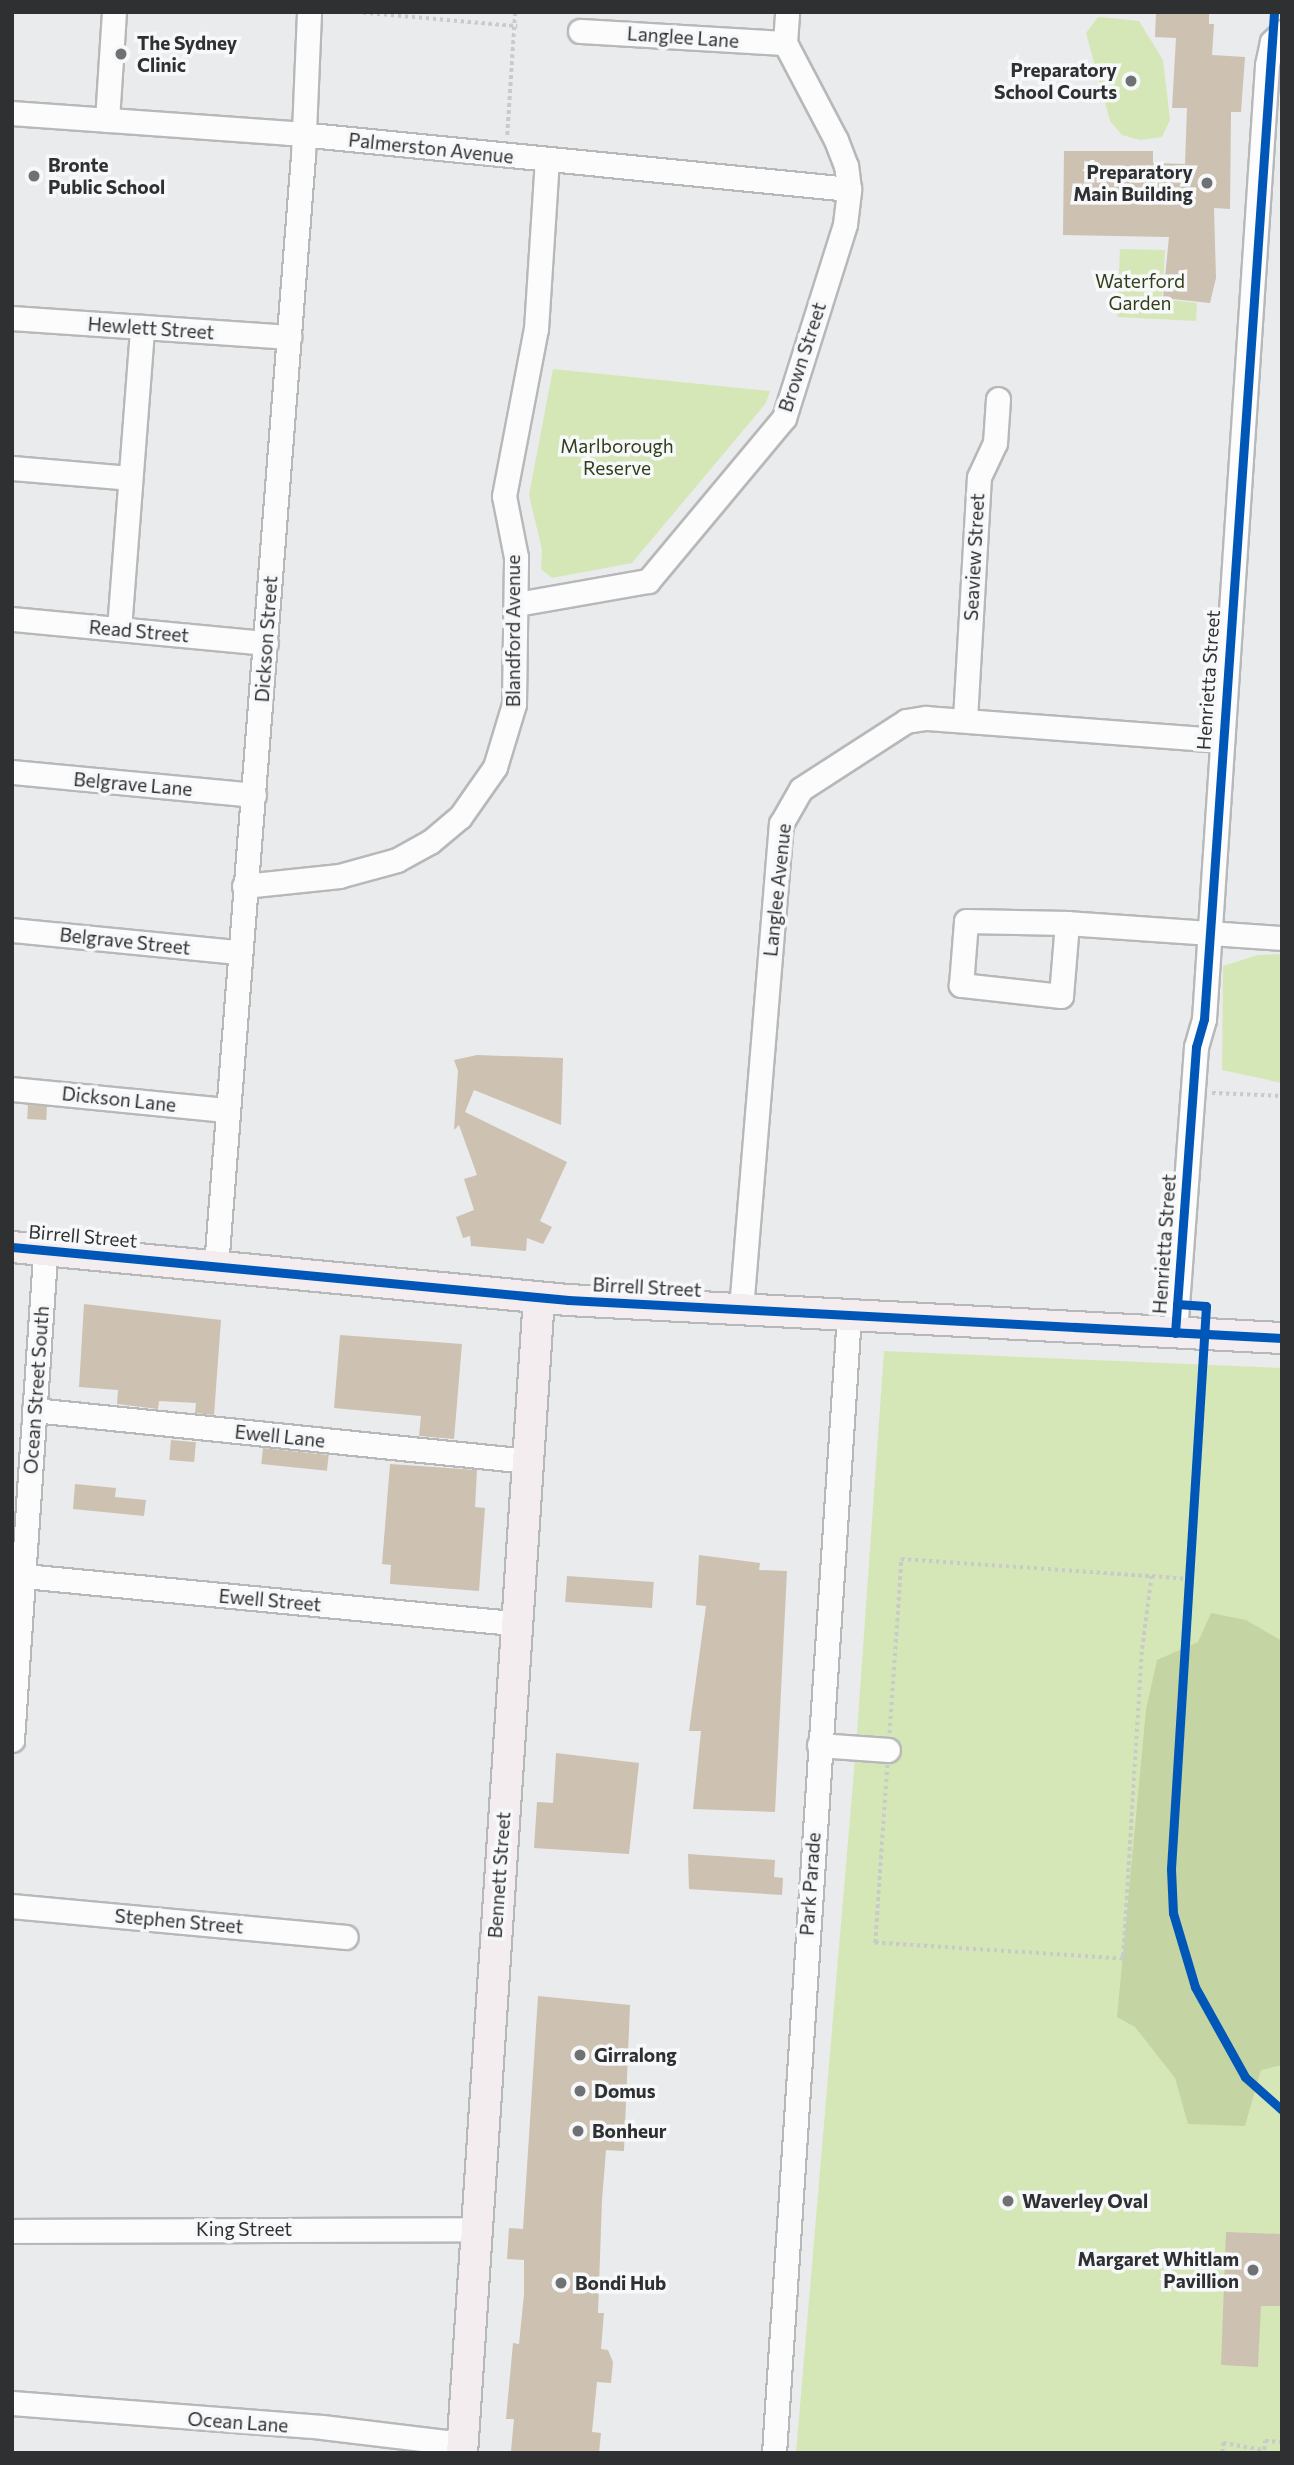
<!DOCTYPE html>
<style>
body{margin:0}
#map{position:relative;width:1294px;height:2465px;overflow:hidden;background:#eaebec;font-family:Commissioner,sans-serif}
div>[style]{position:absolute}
.green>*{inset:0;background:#d6e7b7}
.forest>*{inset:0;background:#c4d4a2}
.building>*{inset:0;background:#cdc1b2;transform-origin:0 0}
.path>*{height:3.5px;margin-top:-1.75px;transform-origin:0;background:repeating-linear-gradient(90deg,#c9caca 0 3.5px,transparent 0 7px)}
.roads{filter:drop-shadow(2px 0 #b7b8b9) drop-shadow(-2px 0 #b7b8b9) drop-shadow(0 2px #b7b8b9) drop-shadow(0 -2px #b7b8b9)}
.minor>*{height:23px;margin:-11.5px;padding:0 11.5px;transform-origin:11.5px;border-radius:11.5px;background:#fcfcfc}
.major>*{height:30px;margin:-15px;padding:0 15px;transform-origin:15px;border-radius:15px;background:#f4edef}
.cycleway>*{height:9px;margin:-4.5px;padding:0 4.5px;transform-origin:4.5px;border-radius:4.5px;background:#0057b8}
.dots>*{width:19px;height:19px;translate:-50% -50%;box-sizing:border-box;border:4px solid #f6f8fa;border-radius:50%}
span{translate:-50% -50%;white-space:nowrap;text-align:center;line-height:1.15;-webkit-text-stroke:7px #f6f8fa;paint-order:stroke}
.street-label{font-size:19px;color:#2f3031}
.poi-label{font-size:19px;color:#2f3031;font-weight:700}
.left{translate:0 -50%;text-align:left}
.right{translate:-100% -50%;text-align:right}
.park-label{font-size:19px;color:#323e18}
.frame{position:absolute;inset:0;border:14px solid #2f3031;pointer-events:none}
</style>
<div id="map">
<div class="green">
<div style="clip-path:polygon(1098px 17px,1139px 21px,1163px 60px,1170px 120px,1162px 137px,1140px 140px,1122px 135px,1110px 121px,1086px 33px)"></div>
<div style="clip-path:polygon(1120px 249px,1165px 250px,1162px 299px,1197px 303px,1196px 321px,1117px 317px)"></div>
<div style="clip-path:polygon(553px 369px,770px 391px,766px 403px,632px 563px,552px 578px,541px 569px,542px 550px,529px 495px)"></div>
<div style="clip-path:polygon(1282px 954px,1282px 1083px,1222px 1070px,1223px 966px,1258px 955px)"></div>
<div style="clip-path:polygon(884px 1351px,1282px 1368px,1282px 2453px,796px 2453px,856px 1747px)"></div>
</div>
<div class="forest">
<div style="clip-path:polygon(1211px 1613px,1246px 1620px,1282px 1641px,1282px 2065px,1261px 2070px,1245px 2126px,1188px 2124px,1175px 2078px,1135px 2027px,1117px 2017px,1146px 1710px,1157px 1660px,1198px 1642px)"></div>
</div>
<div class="building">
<div style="clip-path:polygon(1156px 12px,1209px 12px,1209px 24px,1214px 24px,1212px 55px,1245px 57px,1241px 112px,1231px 112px,1230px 209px,1214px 208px,1216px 278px,1210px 303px,1163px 298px,1169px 237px,1063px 235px,1064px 151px,1153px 151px,1153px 163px,1185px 164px,1187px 108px,1172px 108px,1176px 38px,1155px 37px)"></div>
<div style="clip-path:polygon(477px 1055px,563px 1058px,561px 1125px,474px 1090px,465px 1112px,567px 1162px,540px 1221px,552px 1227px,543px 1244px,527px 1238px,526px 1251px,471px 1246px,470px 1236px,463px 1238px,456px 1217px,474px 1210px,464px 1179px,477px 1175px,459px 1125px,454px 1130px,458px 1071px,454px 1060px)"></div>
<div style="left:28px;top:1105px;width:19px;height:14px;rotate:3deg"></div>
<div style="clip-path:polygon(84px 1304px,221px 1320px,214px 1415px,195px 1413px,196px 1403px,159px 1401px,158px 1409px,117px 1404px,118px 1390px,79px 1387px)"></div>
<div style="clip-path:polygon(340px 1335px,462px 1344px,454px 1439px,419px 1436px,421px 1416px,334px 1408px)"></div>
<div style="left:171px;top:1440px;width:25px;height:20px;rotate:5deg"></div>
<div style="left:263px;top:1448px;width:66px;height:16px;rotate:6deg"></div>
<div style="clip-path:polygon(390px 1464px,477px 1470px,475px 1507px,485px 1508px,479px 1591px,390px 1584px,391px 1565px,382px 1564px)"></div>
<div style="clip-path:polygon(75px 1484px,116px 1488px,115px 1497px,146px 1500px,144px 1516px,73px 1509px)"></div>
<div style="clip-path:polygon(699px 1555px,760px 1563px,759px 1570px,787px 1571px,775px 1812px,693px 1809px,701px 1731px,689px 1731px,706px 1606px,696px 1605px)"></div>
<div style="left:567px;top:1576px;width:87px;height:26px;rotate:4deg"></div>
<div style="clip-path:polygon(556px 1753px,639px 1763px,629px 1854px,534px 1848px,537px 1802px,553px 1803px)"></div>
<div style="clip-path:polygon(688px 1854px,775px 1860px,774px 1877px,783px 1878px,782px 1895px,689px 1889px)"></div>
<div style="clip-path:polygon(538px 1996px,630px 2005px,624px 2151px,606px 2150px,602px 2200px,598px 2313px,604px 2313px,601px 2349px,608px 2350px,613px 2362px,611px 2383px,597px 2382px,592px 2432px,601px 2433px,599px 2453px,511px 2451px,514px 2419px,506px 2419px,513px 2343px,519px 2344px,524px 2294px,524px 2260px,507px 2259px,509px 2228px,523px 2229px)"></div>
<div style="clip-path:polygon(1226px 2232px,1282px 2234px,1282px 2306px,1261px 2306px,1258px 2367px,1221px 2365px)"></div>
</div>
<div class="path">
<div style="left:356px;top:12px;width:162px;rotate:5deg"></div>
<div style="left:507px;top:135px;width:123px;rotate:-86.3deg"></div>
<div style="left:1212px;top:1093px;width:70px;rotate:2.5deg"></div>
<div style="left:901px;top:1559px;width:252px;rotate:3.9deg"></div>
<div style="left:1152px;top:1576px;width:77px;rotate:97.5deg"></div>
<div style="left:1142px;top:1652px;width:308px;rotate:93.5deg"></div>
<div style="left:1123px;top:1959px;width:249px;rotate:-176.3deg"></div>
<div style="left:875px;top:1943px;width:385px;rotate:-86.1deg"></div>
<div style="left:1152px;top:1576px;width:37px;rotate:5deg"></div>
<div style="left:1222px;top:2453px;width:10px;rotate:-84deg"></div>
<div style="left:1223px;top:2443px;width:42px;rotate:9.7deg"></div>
<div style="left:1264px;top:2450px;width:9px;rotate:-84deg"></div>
<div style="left:1265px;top:2441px;width:17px;rotate:3deg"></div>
</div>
<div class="roads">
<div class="minor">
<div style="left:580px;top:31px;width:205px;rotate:3.4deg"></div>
<div style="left:12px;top:113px;width:279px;rotate:4.1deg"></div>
<div style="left:290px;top:133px;width:562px;rotate:5.72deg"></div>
<div style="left:107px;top:120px;width:108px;rotate:-86.3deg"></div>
<div style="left:12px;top:318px;width:278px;rotate:3.9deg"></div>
<div style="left:12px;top:468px;width:118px;rotate:4.8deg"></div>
<div style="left:517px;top:604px;width:133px;rotate:-10deg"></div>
<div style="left:648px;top:581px;width:212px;rotate:-50.2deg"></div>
<div style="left:784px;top:418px;width:203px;rotate:-72.5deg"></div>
<div style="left:845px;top:224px;width:35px;rotate:-83deg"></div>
<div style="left:849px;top:189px;width:23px;rotate:-97deg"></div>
<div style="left:846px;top:166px;width:28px;rotate:-111deg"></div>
<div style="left:836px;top:140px;width:110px;rotate:-117.7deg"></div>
<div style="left:785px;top:43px;width:31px;rotate:-86deg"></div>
<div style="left:12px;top:619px;width:255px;rotate:5.4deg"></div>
<div style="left:119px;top:629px;width:303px;rotate:-85.6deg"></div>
<div style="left:965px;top:719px;width:242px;rotate:-86.7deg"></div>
<div style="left:979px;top:477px;width:38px;rotate:-65deg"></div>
<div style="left:995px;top:443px;width:44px;rotate:-86.1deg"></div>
<div style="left:12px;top:772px;width:243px;rotate:5.4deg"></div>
<div style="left:244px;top:886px;width:96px;rotate:-6deg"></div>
<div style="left:339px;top:876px;width:60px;rotate:-15.4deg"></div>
<div style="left:397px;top:860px;width:38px;rotate:-29deg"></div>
<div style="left:430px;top:842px;width:39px;rotate:-40deg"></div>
<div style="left:460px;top:817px;width:61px;rotate:-55deg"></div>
<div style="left:495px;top:767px;width:66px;rotate:-73.2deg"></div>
<div style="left:514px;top:704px;width:147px;rotate:-89.2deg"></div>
<div style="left:516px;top:557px;width:62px;rotate:-101.1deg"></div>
<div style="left:504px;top:496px;width:170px;rotate:-79.2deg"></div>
<div style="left:536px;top:329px;width:169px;rotate:-86.3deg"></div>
<div style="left:1067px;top:923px;width:73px;rotate:94.7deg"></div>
<div style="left:1061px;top:996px;width:101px;rotate:-173.7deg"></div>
<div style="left:961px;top:985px;width:64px;rotate:-85.5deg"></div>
<div style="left:966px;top:921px;width:101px;rotate:1.1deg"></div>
<div style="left:1067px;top:923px;width:216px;rotate:4deg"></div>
<div style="left:12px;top:930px;width:226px;rotate:5.6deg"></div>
<div style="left:12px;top:1089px;width:216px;rotate:5.6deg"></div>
<div style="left:216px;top:1266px;width:1113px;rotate:-85.52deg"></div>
<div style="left:303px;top:156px;width:144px;rotate:-87.6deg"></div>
<div style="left:741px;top:1309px;width:487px;rotate:-85.3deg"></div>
<div style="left:781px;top:824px;width:40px;rotate:-60.3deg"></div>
<div style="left:801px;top:789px;width:125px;rotate:-32.9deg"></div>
<div style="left:906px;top:721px;width:20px;rotate:-9deg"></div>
<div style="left:926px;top:718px;width:297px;rotate:4.3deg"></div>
<div style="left:1175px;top:1333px;width:287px;rotate:-85.8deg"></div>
<div style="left:1196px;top:1047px;width:29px;rotate:-74deg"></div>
<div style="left:1204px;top:1019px;width:956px;rotate:-86.22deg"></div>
<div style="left:1267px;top:65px;width:24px;rotate:-78deg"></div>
<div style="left:1272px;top:42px;width:14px;rotate:-45deg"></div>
<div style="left:34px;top:1410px;width:495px;rotate:5.9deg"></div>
<div style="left:24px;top:1576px;width:494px;rotate:5.5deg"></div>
<div style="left:12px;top:1740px;width:491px;rotate:-86.1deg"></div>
<div style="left:819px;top:1745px;width:69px;rotate:4.1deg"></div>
<div style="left:12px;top:1906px;width:335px;rotate:5.3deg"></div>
<div style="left:12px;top:2231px;width:465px;rotate:-0.2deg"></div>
<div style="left:12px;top:2403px;width:311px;rotate:4.4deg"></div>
<div style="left:322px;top:2427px;width:141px;rotate:6.9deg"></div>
<div style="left:774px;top:2453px;width:1139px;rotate:-86.23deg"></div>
</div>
<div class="major">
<div style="left:12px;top:1247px;width:559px;rotate:5.45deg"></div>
<div style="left:568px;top:1300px;width:715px;rotate:3.05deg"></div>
<div style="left:462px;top:2453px;width:1158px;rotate:-86.19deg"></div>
</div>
</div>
<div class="cycleway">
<div style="left:12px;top:1247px;width:559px;rotate:5.45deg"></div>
<div style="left:568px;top:1300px;width:715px;rotate:3.05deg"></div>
<div style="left:1177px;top:1304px;width:29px;rotate:4deg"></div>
<div style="left:1206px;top:1306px;width:564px;rotate:93.56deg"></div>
<div style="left:1171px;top:1869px;width:44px;rotate:87.4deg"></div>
<div style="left:1173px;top:1913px;width:77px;rotate:73.4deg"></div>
<div style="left:1195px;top:1987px;width:103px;rotate:60.9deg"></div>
<div style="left:1245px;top:2077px;width:50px;rotate:41.7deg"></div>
<div style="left:1175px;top:1333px;width:287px;rotate:-85.8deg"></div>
<div style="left:1196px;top:1047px;width:29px;rotate:-74deg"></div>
<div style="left:1204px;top:1019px;width:1009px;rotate:-86.02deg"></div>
</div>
<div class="dots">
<div style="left:121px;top:54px;background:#707172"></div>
<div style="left:1131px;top:81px;background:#707172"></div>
<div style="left:34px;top:176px;background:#707172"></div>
<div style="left:1207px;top:183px;background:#707172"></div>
<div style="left:580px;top:2055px;background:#707172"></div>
<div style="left:580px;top:2091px;background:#707172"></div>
<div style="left:578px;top:2131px;background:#707172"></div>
<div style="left:1008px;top:2201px;background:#707172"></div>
<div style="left:1253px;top:2270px;background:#707172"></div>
<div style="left:561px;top:2283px;background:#707172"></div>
</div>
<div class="street-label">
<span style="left:683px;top:37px;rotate:4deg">Langlee Lane</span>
<span style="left:431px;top:148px;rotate:6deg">Palmerston Avenue</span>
<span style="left:151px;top:328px;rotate:4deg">Hewlett Street</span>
<span style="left:802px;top:357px;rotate:-72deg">Brown Street</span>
<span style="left:974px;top:557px;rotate:-87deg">Seaview Street</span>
<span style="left:139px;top:631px;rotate:5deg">Read Street</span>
<span style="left:513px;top:631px;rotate:-90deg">Blandford Avenue</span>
<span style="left:266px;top:639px;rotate:-86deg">Dickson Street</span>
<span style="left:1208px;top:680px;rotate:-86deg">Henrietta Street</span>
<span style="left:133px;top:784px;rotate:5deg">Belgrave Lane</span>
<span style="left:777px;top:890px;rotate:-84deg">Langlee Avenue</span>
<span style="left:125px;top:941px;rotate:6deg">Belgrave Street</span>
<span style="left:119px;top:1099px;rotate:6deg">Dickson Lane</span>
<span style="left:83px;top:1236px;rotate:5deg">Birrell Street</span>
<span style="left:1164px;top:1244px;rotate:-86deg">Henrietta Street</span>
<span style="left:647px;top:1287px;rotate:3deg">Birrell Street</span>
<span style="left:36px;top:1390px;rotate:-86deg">Ocean Street South</span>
<span style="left:280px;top:1436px;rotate:6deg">Ewell Lane</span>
<span style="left:270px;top:1600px;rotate:5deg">Ewell Street</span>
<span style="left:499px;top:1875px;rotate:-86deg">Bennett Street</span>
<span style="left:810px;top:1884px;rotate:-86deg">Park Parade</span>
<span style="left:179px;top:1921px;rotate:5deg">Stephen Street</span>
<span style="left:244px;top:2229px">King Street</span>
<span style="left:238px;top:2422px;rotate:4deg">Ocean Lane</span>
</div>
<div class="poi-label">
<span class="left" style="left:137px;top:54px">The Sydney<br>Clinic</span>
<span class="right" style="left:1117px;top:81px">Preparatory<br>School Courts</span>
<span class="left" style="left:48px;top:176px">Bronte<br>Public School</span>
<span class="right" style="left:1193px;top:183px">Preparatory<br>Main Building</span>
<span class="left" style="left:594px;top:2055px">Girralong</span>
<span class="left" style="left:594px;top:2091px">Domus</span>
<span class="left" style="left:592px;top:2131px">Bonheur</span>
<span class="left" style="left:1022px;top:2201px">Waverley Oval</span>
<span class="right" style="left:1239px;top:2270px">Margaret Whitlam<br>Pavillion</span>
<span class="left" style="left:575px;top:2283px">Bondi Hub</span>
</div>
<div class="park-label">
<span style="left:1140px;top:292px">Waterford<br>Garden</span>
<span style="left:617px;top:457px">Marlborough<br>Reserve</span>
</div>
<div class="frame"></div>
</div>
